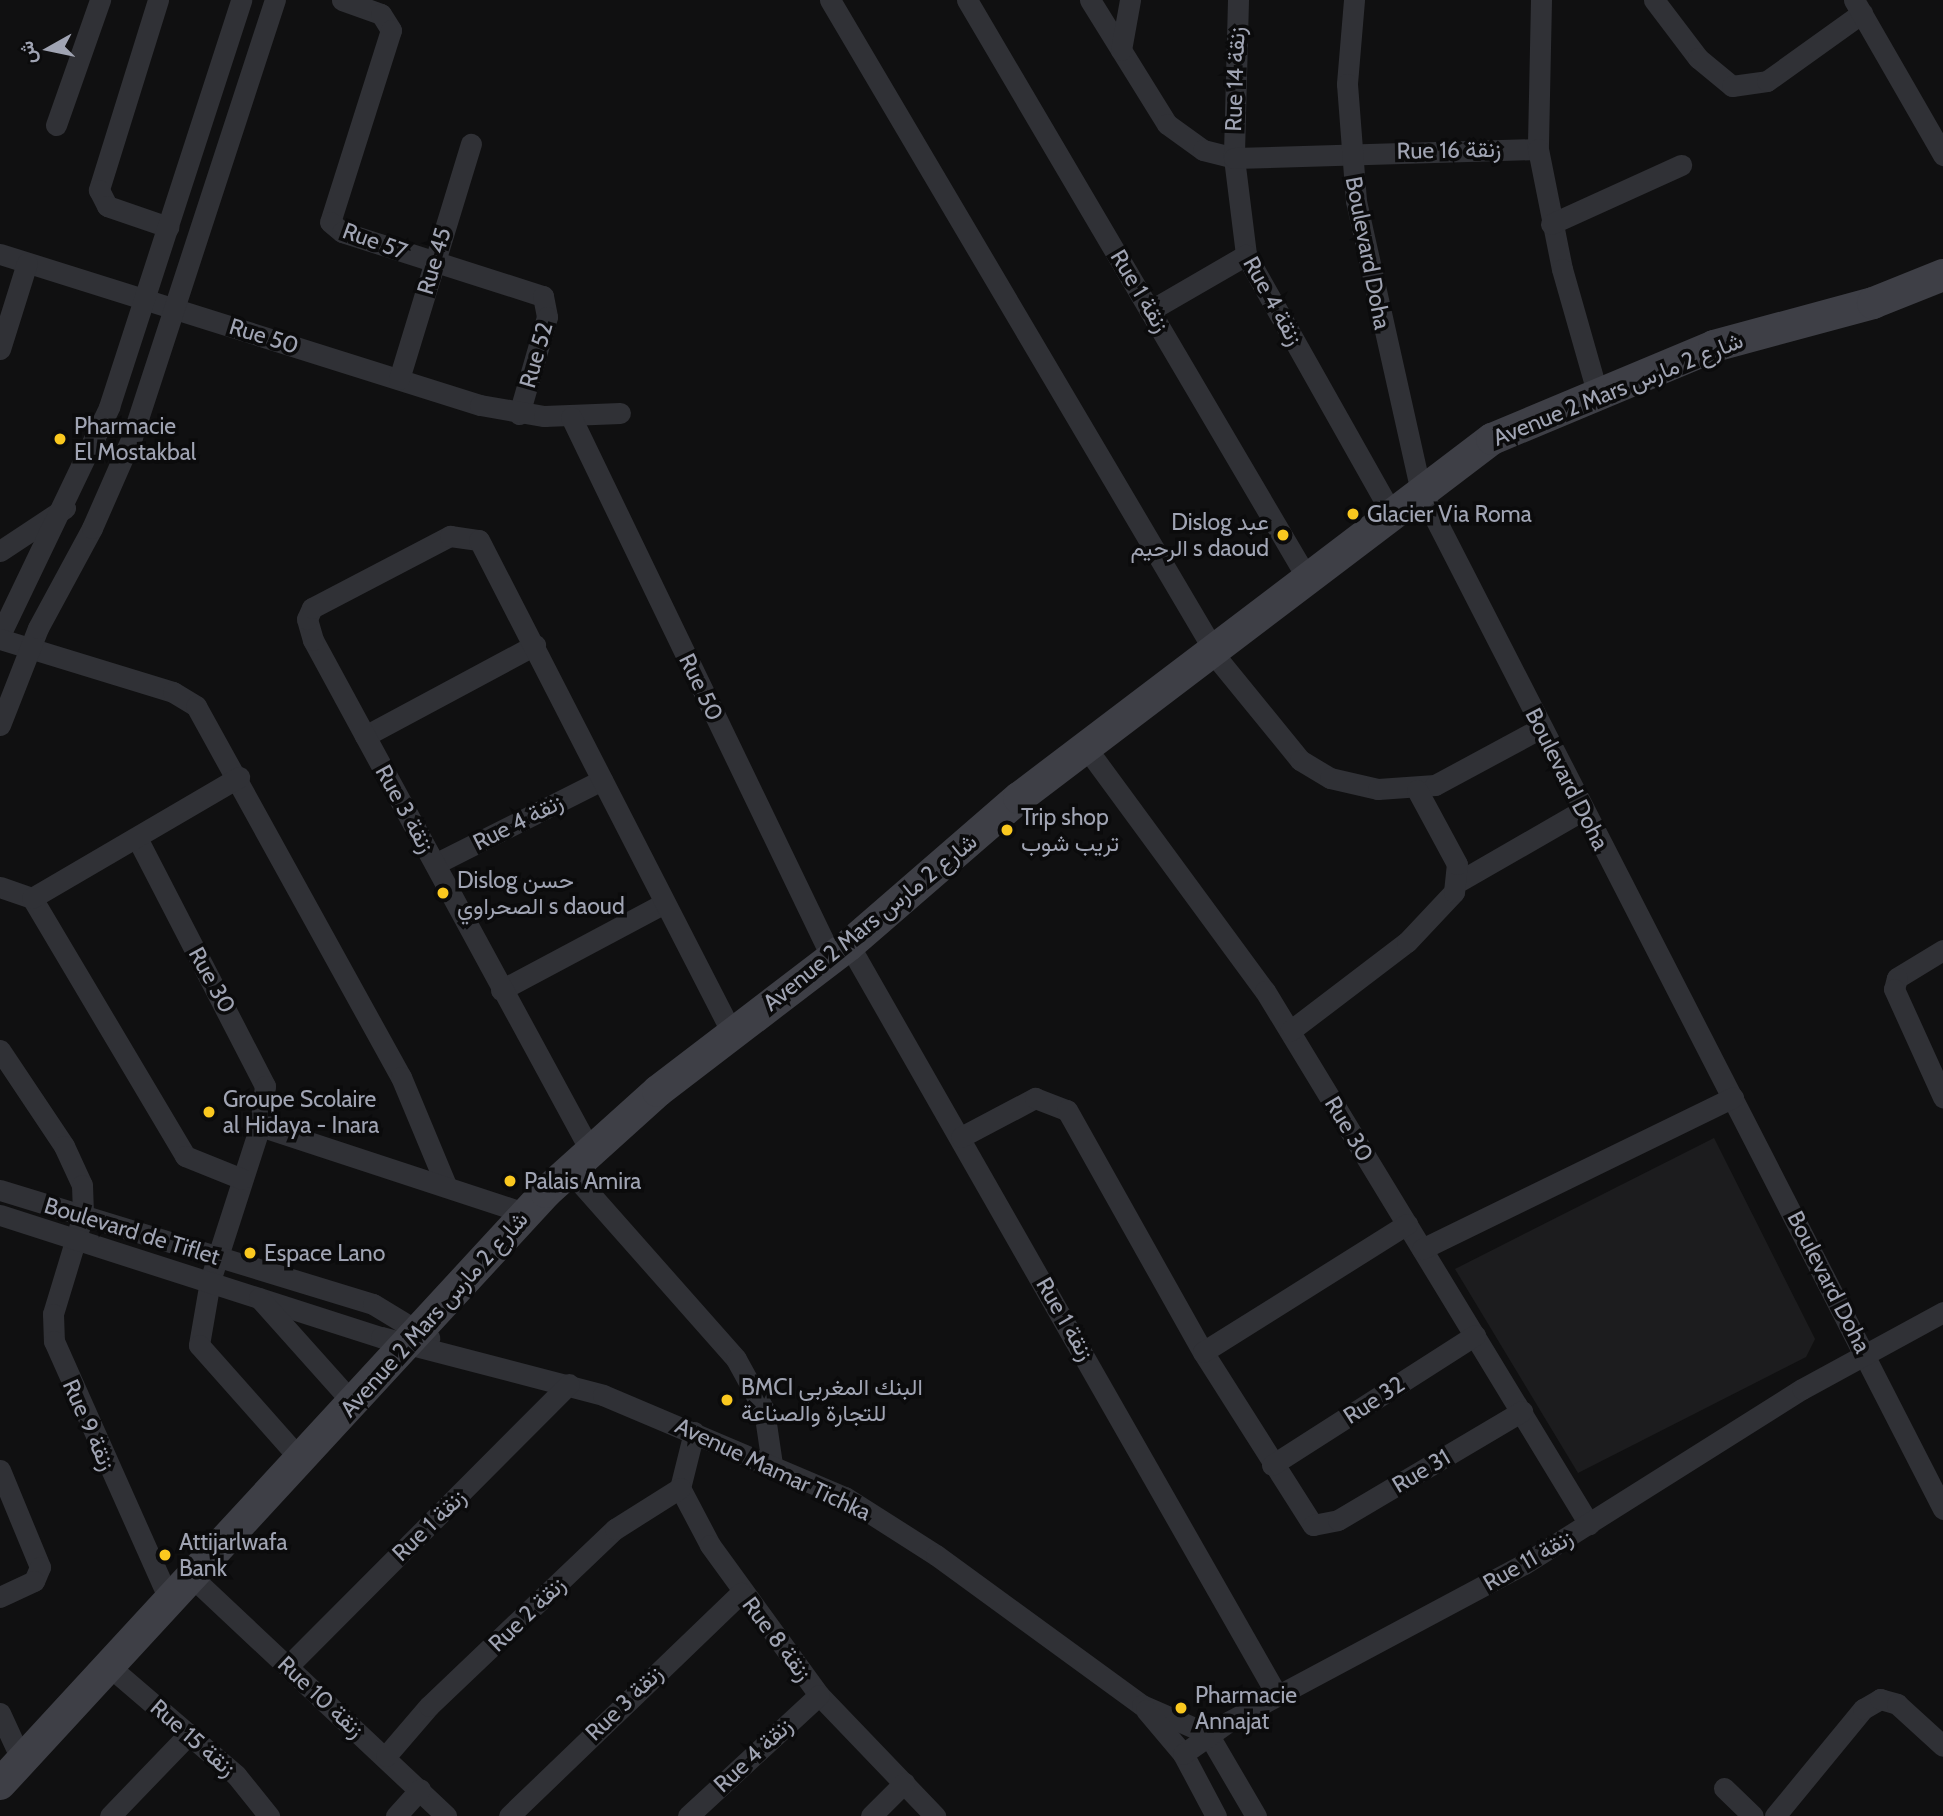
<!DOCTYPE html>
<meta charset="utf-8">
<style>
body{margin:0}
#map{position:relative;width:1943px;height:1816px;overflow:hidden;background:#101011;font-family:Cabin,Vazirmatn,sans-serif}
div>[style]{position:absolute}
.built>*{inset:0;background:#1c1c1e}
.street>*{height:21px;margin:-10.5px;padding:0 10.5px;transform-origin:10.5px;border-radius:10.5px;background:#303136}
.secondary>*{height:32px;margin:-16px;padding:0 16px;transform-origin:16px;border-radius:16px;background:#3e3f46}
.dots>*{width:19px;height:19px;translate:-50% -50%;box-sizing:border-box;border:4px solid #0b0b0c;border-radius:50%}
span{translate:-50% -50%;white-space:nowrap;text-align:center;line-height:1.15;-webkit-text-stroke:7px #0b0b0c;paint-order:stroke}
.street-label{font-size:23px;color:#a0a4b3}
.poi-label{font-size:23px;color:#a0a4b3}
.left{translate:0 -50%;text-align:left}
.right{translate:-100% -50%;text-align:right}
.north{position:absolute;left:14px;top:14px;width:70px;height:70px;-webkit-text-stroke:5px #0b0b0c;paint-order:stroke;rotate:261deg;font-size:19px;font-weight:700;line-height:28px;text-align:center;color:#a0a4b3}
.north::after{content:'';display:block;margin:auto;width:24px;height:32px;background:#a0a4b3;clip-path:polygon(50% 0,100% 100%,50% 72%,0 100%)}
</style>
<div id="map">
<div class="built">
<div style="clip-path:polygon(1714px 1138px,1815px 1339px,1806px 1357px,1578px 1473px,1455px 1269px)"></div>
</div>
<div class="street">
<div style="left:158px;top:0;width:199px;rotate:107.3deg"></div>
<div style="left:99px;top:190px;width:18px;rotate:63deg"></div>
<div style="left:107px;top:206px;width:65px;rotate:19deg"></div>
<div style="left:342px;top:0;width:41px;rotate:19.7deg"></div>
<div style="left:381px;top:14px;width:19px;rotate:58deg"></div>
<div style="left:391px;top:30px;width:201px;rotate:107.6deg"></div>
<div style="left:330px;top:222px;width:16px;rotate:40deg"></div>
<div style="left:342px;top:232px;width:211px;rotate:17.7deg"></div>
<div style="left:543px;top:296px;width:21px;rotate:79deg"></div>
<div style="left:547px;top:317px;width:101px;rotate:106.1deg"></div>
<div style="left:830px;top:0;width:759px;rotate:59.45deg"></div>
<div style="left:967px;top:0;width:676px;rotate:59.53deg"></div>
<div style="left:1090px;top:0;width:146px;rotate:58.2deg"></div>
<div style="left:1167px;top:124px;width:44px;rotate:35.8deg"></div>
<div style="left:1203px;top:150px;width:32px;rotate:14deg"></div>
<div style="left:1234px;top:158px;width:98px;rotate:82.9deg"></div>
<div style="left:1246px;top:255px;width:300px;rotate:60.6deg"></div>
<div style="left:1238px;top:0;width:158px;rotate:91.5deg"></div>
<div style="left:1234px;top:158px;width:304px;rotate:-1.7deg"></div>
<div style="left:1354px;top:0;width:84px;rotate:94.8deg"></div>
<div style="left:1347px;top:84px;width:117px;rotate:85.6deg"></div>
<div style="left:1356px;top:201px;width:297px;rotate:77.4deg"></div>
<div style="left:1421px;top:491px;width:1144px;rotate:62.85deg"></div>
<div style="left:1541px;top:0;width:149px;rotate:91.2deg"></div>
<div style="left:1538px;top:149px;width:122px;rotate:78.7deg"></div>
<div style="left:1562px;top:269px;width:128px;rotate:74.1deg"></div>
<div style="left:1654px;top:0;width:73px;rotate:52.8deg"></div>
<div style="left:1698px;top:58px;width:44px;rotate:39.5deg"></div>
<div style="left:1732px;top:86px;width:35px;rotate:-8deg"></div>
<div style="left:1767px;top:81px;width:117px;rotate:-35.6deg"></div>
<div style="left:1854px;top:0;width:179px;rotate:60.1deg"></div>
<div style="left:1121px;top:50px;width:51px;rotate:-79.8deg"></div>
<div style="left:56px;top:125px;width:133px;rotate:-70.6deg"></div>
<div style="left:1551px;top:224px;width:143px;rotate:-24.4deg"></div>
<div style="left:0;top:254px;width:503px;rotate:17.46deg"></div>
<div style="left:480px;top:405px;width:65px;rotate:9.8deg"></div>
<div style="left:544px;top:416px;width:76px;rotate:-2.3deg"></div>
<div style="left:1151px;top:310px;width:110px;rotate:-30.1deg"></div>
<div style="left:0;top:349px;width:90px;rotate:-72.6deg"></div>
<div style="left:399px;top:379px;width:246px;rotate:-73deg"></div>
<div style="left:571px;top:417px;width:601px;rotate:64.25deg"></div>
<div style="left:0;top:551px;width:78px;rotate:-33.5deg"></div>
<div style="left:0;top:635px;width:253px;rotate:-64.4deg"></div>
<div style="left:109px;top:407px;width:428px;rotate:-72deg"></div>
<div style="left:0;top:639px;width:181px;rotate:17deg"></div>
<div style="left:173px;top:692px;width:27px;rotate:31deg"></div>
<div style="left:196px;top:706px;width:424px;rotate:61.1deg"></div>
<div style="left:401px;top:1077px;width:117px;rotate:67.4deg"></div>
<div style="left:1221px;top:663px;width:125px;rotate:50.8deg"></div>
<div style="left:1300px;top:760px;width:35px;rotate:31deg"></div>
<div style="left:1330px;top:778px;width:49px;rotate:12.9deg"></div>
<div style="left:1378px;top:789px;width:57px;rotate:-4deg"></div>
<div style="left:1435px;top:785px;width:120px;rotate:-28.3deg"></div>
<div style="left:0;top:725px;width:104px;rotate:-68.6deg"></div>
<div style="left:38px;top:628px;width:114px;rotate:-61.6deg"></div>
<div style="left:92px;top:528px;width:99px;rotate:-66.3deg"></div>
<div style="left:132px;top:437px;width:460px;rotate:-71.9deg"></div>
<div style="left:365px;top:736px;width:193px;rotate:-28.2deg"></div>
<div style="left:1087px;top:749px;width:300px;rotate:53.7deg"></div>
<div style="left:1265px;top:991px;width:624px;rotate:58.71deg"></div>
<div style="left:137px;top:838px;width:279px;rotate:62.7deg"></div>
<div style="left:265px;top:1086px;width:40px;rotate:97.1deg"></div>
<div style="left:260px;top:1126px;width:163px;rotate:107.9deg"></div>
<div style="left:210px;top:1281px;width:65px;rotate:99.8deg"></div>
<div style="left:199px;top:1345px;width:154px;rotate:48.4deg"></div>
<div style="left:435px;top:864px;width:187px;rotate:-26.7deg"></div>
<div style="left:1458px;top:882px;width:144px;rotate:-29.9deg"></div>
<div style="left:0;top:887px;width:34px;rotate:19deg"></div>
<div style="left:32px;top:898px;width:300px;rotate:59.3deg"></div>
<div style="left:185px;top:1156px;width:61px;rotate:22deg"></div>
<div style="left:32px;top:898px;width:240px;rotate:-30.3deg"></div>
<div style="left:849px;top:945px;width:864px;rotate:60.29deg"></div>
<div style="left:1943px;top:950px;width:54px;rotate:148.7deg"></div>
<div style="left:1897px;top:978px;width:11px;rotate:105deg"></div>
<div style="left:1894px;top:989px;width:119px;rotate:65.6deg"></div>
<div style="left:501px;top:990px;width:183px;rotate:-28deg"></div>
<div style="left:1290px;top:1031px;width:147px;rotate:-37.3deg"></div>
<div style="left:1407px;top:942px;width:69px;rotate:-46.8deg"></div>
<div style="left:1454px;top:892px;width:28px;rotate:-84deg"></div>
<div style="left:1457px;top:864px;width:84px;rotate:-118.4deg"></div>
<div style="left:0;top:1050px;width:115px;rotate:56.3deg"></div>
<div style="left:64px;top:1146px;width:43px;rotate:65.2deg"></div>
<div style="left:82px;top:1185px;width:30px;rotate:88deg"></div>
<div style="left:83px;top:1215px;width:103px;rotate:106.9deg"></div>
<div style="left:53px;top:1314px;width:27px;rotate:88deg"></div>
<div style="left:54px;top:1341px;width:288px;rotate:66deg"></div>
<div style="left:260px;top:1126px;width:279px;rotate:18.2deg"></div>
<div style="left:961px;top:1137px;width:84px;rotate:-27.8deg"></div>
<div style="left:1035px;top:1098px;width:34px;rotate:21deg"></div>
<div style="left:1067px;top:1110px;width:278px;rotate:60.7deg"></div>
<div style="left:1203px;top:1352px;width:205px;rotate:57.6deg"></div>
<div style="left:1313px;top:1525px;width:25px;rotate:-11deg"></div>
<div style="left:1338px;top:1520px;width:214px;rotate:-30.6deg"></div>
<div style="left:590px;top:1150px;width:580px;rotate:-118.51deg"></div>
<div style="left:313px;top:640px;width:22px;rotate:-106deg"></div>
<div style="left:307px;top:619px;width:12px;rotate:-66deg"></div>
<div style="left:312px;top:608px;width:156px;rotate:-27.6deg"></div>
<div style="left:450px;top:536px;width:29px;rotate:8deg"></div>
<div style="left:479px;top:540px;width:554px;rotate:62.83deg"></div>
<div style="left:569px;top:1170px;width:252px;rotate:48.5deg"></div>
<div style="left:736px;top:1359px;width:58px;rotate:61.2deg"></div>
<div style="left:764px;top:1410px;width:55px;rotate:81.6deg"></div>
<div style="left:0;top:1190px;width:390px;rotate:17deg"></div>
<div style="left:373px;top:1304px;width:66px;rotate:31.3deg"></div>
<div style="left:0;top:1215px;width:400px;rotate:17.8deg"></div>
<div style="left:381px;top:1337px;width:229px;rotate:14.6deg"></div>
<div style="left:603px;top:1395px;width:263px;rotate:22.9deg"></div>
<div style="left:845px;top:1497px;width:108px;rotate:32.5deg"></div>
<div style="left:936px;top:1555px;width:255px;rotate:36.1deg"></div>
<div style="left:1142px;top:1705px;width:72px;rotate:23.7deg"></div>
<div style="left:1208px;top:1734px;width:95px;rotate:59.7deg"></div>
<div style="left:1422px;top:1249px;width:346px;rotate:-26deg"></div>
<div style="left:259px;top:1298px;width:141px;rotate:48.2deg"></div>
<div style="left:1203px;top:1352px;width:241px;rotate:-32.1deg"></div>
<div style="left:694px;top:1432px;width:58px;rotate:104deg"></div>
<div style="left:680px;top:1488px;width:64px;rotate:62.2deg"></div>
<div style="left:710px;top:1545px;width:185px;rotate:54deg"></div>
<div style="left:819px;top:1695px;width:168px;rotate:46.2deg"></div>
<div style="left:1272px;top:1465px;width:241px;rotate:-32.6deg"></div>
<div style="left:0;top:1470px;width:105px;rotate:67.6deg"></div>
<div style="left:40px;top:1567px;width:15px;rotate:113deg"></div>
<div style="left:34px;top:1581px;width:38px;rotate:155deg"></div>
<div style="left:194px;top:1579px;width:346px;rotate:43.2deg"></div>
<div style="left:288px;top:1666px;width:398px;rotate:-45.1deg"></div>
<div style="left:110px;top:1667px;width:166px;rotate:40.6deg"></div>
<div style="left:236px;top:1775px;width:53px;rotate:51.2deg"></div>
<div style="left:1146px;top:1710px;width:57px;rotate:49.9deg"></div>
<div style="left:1183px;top:1754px;width:70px;rotate:62deg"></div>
<div style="left:0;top:1713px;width:53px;rotate:65.4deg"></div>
<div style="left:1183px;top:1754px;width:55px;rotate:-35.4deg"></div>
<div style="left:1228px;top:1722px;width:336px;rotate:-28.1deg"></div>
<div style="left:1524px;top:1564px;width:328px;rotate:-32.2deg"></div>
<div style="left:1802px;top:1389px;width:161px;rotate:-28.6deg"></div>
<div style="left:386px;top:1756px;width:66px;rotate:-49.3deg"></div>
<div style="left:429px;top:1706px;width:257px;rotate:-43.6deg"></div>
<div style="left:615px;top:1529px;width:77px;rotate:-32.2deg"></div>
<div style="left:1724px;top:1788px;width:40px;rotate:44deg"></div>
<div style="left:110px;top:1816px;width:114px;rotate:-46.1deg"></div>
<div style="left:396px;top:1816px;width:36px;rotate:-48deg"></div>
<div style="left:509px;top:1816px;width:322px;rotate:-43.9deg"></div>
<div style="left:688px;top:1816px;width:178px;rotate:-42.7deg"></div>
<div style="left:871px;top:1816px;width:47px;rotate:-45deg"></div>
<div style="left:1775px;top:1816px;width:139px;rotate:-50.6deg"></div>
<div style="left:1863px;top:1709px;width:20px;rotate:-30deg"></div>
<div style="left:1880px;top:1699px;width:18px;rotate:16deg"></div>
<div style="left:1897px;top:1704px;width:62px;rotate:42.4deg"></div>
</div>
<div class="secondary">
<div style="left:0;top:1784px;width:805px;rotate:-47.31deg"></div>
<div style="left:546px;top:1192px;width:151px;rotate:-42deg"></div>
<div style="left:658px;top:1091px;width:240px;rotate:-37.4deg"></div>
<div style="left:849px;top:945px;width:225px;rotate:-40.9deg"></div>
<div style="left:1019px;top:798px;width:594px;rotate:-37.2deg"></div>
<div style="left:1492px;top:439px;width:241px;rotate:-22.7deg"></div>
<div style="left:1714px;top:346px;width:165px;rotate:-15.1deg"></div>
<div style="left:1873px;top:303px;width:75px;rotate:-21.8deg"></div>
</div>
<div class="dots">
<div style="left:60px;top:439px;background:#fac81f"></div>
<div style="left:1353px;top:514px;background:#fac81f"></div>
<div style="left:1283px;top:535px;background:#fac81f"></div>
<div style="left:1007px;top:830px;background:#fac81f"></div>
<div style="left:443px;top:893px;background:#fac81f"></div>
<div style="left:209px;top:1112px;background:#fac81f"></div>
<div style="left:510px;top:1181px;background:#fac81f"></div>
<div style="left:250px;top:1253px;background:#fac81f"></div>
<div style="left:727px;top:1400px;background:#fac81f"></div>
<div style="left:165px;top:1555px;background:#fac81f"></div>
<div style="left:1181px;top:1708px;background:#fac81f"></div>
</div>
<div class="street-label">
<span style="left:1235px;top:79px;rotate:-88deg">Rue 14 زنقة</span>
<span style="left:1449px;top:150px;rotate:-1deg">Rue 16 زنقة</span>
<span style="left:375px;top:241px;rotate:20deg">Rue 57</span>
<span style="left:1368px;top:253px;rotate:79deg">Boulevard Doha</span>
<span style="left:434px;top:261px;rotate:-74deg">Rue 45</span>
<span style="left:1140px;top:291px;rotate:59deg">Rue 1 زنقة</span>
<span style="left:1273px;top:301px;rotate:61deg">Rue 4 زنقة</span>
<span style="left:264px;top:336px;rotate:17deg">Rue 50</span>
<span style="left:536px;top:355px;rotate:-74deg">Rue 52</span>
<span style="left:1618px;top:389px;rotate:-22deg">Avenue 2 Mars شارع 2 مارس</span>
<span style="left:701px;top:687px;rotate:64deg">Rue 50</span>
<span style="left:1567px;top:779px;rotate:63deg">Boulevard Doha</span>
<span style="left:405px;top:809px;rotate:61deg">Rue 3 زنقة</span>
<span style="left:518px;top:822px;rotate:-27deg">Rue 4 زنقة</span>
<span style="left:870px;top:922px;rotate:-39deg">Avenue 2 Mars شارع 2 مارس</span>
<span style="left:212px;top:980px;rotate:61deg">Rue 30</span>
<span style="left:1349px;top:1129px;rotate:59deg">Rue 30</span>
<span style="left:132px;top:1231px;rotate:17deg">Boulevard de Tiflet</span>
<span style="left:1829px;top:1282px;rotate:63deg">Boulevard Doha</span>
<span style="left:434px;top:1314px;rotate:-48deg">Avenue 2 Mars شارع 2 مارس</span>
<span style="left:1065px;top:1319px;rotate:60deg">Rue 1 زنقة</span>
<span style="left:1374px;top:1400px;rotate:-33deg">Rue 32</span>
<span style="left:89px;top:1425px;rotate:66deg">Rue 9 زنقة</span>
<span style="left:773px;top:1469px;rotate:25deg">Avenue Mamar Tichka</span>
<span style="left:1421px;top:1471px;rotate:-31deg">Rue 31</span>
<span style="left:429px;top:1525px;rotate:-44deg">Rue 1 زنقة</span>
<span style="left:1528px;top:1560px;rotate:-30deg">Rue 11 زنقة</span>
<span style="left:527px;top:1614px;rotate:-44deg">Rue 2 زنقة</span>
<span style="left:777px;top:1639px;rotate:53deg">Rue 8 زنقة</span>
<span style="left:321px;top:1697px;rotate:43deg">Rue 10 زنقة</span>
<span style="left:624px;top:1703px;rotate:-44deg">Rue 3 زنقة</span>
<span style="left:193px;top:1738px;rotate:41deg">Rue 15 زنقة</span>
<span style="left:753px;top:1755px;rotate:-43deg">Rue 4 زنقة</span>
</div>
<div class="poi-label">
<span class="left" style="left:74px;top:439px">Pharmacie<br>El Mostakbal</span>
<span class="left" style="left:1367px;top:514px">Glacier Via Roma</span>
<span class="right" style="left:1269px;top:535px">Dislog عبد<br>الرحيم s daoud</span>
<span class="left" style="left:1021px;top:830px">Trip shop<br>تريب شوب</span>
<span class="left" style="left:457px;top:893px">Dislog حسن<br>الصحراوي s daoud</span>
<span class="left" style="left:223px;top:1112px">Groupe Scolaire<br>al Hidaya - Inara</span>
<span class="left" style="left:524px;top:1181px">Palais Amira</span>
<span class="left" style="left:264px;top:1253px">Espace Lano</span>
<span class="left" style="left:741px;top:1400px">BMCI البنك المغربي<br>للتجارة والصناعة</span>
<span class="left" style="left:179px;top:1555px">Attijarlwafa<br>Bank</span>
<span class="left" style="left:1195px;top:1708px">Pharmacie<br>Annajat</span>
</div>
<div class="north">ش</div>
</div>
